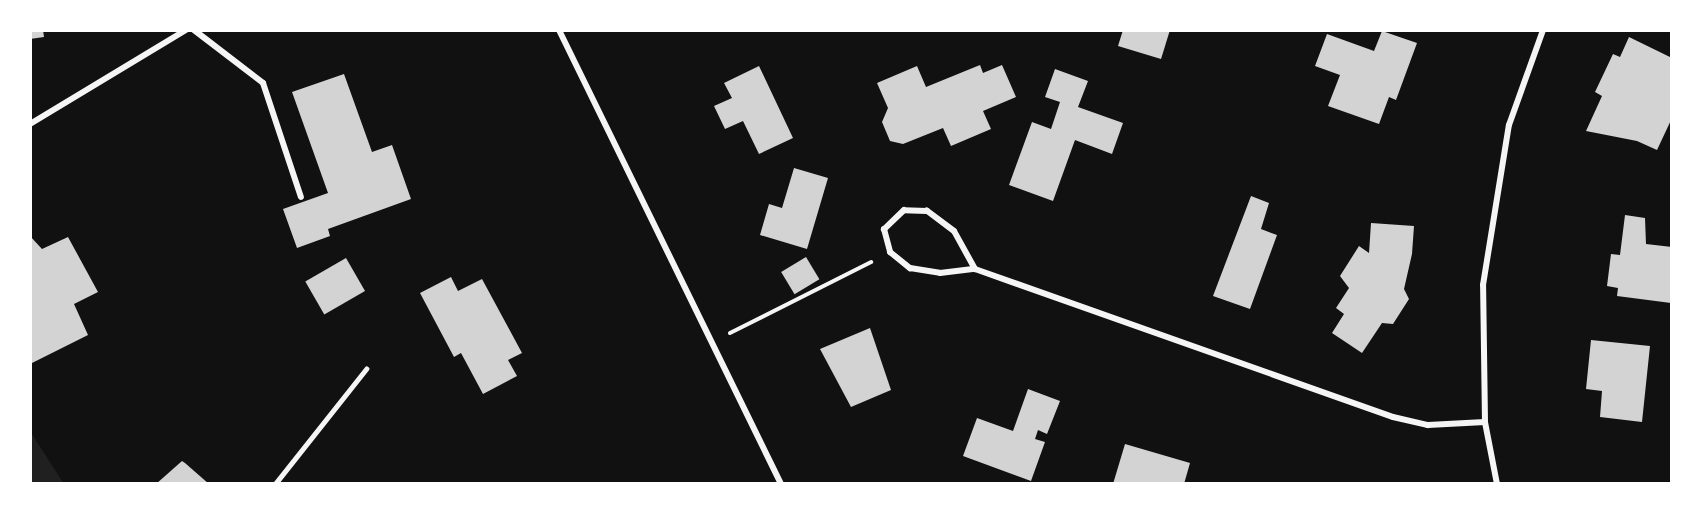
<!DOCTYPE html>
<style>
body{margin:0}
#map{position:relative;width:1702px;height:514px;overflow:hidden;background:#111;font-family:"Fira Sans",sans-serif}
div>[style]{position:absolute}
.green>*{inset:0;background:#202020}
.building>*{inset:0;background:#d3d3d3;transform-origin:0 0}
.path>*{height:4px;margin:-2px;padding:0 2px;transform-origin:2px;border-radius:2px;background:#f5f5f5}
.service>*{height:4.5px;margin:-2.25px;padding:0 2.25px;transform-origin:2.25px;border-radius:2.25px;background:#f5f5f5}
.minor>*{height:6px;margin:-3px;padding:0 3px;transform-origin:3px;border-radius:3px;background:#f5f5f5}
span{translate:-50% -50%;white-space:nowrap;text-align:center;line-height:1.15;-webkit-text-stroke:5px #fff;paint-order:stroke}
.frame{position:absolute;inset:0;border:32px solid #fff;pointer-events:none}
</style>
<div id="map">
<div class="green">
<div style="clip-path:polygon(30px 431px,64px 484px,30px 484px)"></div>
</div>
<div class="building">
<div style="clip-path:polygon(30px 30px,43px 30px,44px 37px,30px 39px)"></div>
<div style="clip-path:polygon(1123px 30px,1170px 30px,1161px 59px,1118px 46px)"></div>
<div style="clip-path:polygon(1382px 31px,1417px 43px,1396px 100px,1389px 97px,1379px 124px,1328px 106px,1340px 75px,1315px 66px,1327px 34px,1374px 51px)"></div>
<div style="clip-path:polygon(1629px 37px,1672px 58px,1672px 118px,1657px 150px,1637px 141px,1586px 131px,1602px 96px,1595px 92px,1613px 54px,1620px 57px)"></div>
<div style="clip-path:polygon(980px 65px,983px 73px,1002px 65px,1016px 97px,983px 111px,991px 129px,951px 146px,943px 128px,903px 144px,890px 141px,882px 122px,888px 108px,877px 83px,917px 66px,926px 87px)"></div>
<div style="clip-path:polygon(759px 66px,793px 138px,759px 154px,743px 121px,725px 129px,714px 106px,732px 98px,724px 83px)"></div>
<div style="clip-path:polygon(1055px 69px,1088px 81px,1078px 107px,1123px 123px,1112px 154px,1075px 140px,1053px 201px,1009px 185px,1032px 122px,1051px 129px,1060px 102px,1045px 97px)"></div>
<div style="clip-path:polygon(344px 74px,372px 152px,392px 145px,411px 199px,328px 229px,330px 236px,297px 248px,283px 209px,328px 193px,292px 92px)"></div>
<div style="clip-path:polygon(794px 168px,828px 178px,807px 249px,760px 235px,769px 204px,782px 208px)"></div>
<div style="clip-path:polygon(1251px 196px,1269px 203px,1261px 229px,1277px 235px,1250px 309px,1213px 296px)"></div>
<div style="clip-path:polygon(1625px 215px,1645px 218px,1646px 244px,1672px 247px,1671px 303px,1617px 296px,1618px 288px,1607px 286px,1611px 254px,1620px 255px)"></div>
<div style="clip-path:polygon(1371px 223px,1414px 226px,1412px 254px,1404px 289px,1409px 299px,1393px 324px,1382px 323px,1362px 353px,1332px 333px,1344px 314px,1336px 308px,1349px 288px,1340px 276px,1359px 246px,1369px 253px)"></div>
<div style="clip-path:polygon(30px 236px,42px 249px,68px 237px,98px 292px,74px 304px,88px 335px,32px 363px)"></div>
<div style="left:806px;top:257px;width:26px;height:29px;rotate:59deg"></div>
<div style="left:346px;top:258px;width:38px;height:47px;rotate:60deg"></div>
<div style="clip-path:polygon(451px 277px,458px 291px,482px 279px,522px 353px,508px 360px,517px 376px,483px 394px,461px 353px,454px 357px,420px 293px)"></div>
<div style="clip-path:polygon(870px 328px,891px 390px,851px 407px,820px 349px)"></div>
<div style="clip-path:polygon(1591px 340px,1650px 346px,1642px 422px,1600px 417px,1602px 391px,1586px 389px)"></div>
<div style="clip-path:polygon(1028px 389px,1060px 401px,1047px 434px,1038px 430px,1035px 439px,1045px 442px,1031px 481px,963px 456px,977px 418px,1013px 431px)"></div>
<div style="clip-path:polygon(1125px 444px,1190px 463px,1184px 484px,1113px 484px)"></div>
<div style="clip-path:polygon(182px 461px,185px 463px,209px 484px,156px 484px)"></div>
</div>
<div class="path">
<div style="left:730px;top:333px;width:158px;rotate:-26.7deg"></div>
</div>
<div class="service">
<div style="left:275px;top:484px;width:147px;rotate:-51.6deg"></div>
</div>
<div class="minor">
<div style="left:194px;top:30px;width:87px;rotate:37.5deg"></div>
<div style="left:263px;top:83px;width:120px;rotate:71.6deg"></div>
<div style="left:559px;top:30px;width:505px;rotate:63.94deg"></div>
<div style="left:30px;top:124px;width:182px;rotate:-31.1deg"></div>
<div style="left:975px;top:269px;width:43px;rotate:-118.9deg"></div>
<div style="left:954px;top:231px;width:34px;rotate:-143deg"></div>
<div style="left:927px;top:211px;width:23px;rotate:-178deg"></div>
<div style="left:904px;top:210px;width:28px;rotate:136deg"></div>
<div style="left:884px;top:229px;width:24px;rotate:75deg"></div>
<div style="left:890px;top:252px;width:26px;rotate:39deg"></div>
<div style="left:910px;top:268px;width:30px;rotate:9deg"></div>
<div style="left:940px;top:273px;width:35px;rotate:-7deg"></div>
<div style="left:975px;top:269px;width:443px;rotate:19.5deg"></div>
<div style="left:1393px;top:417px;width:36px;rotate:13deg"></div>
<div style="left:1428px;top:425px;width:57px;rotate:-3deg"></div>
<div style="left:1497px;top:484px;width:63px;rotate:-101deg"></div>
<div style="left:1485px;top:422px;width:137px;rotate:-90.8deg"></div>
<div style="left:1483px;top:285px;width:162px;rotate:-80.8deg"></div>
<div style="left:1509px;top:125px;width:101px;rotate:-70.3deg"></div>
</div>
<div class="frame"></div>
</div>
